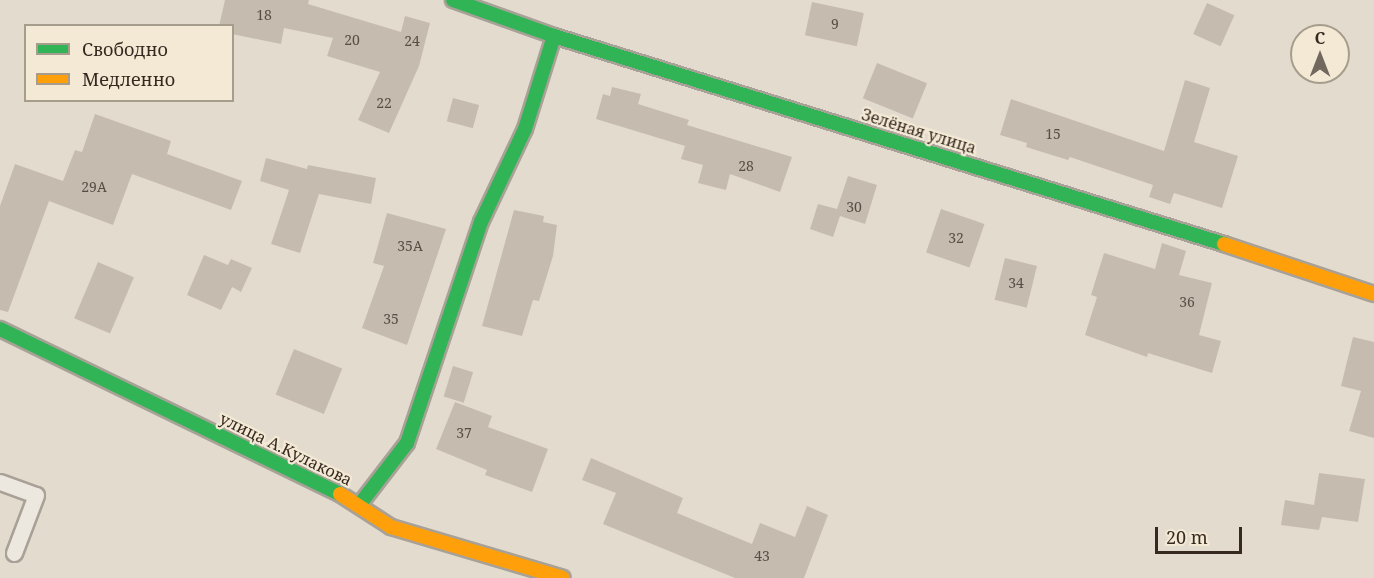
<!DOCTYPE html>
<meta charset="utf-8">
<style>
body{margin:0}
#map{position:relative;width:1374px;height:578px;overflow:hidden;background:#e3dcce;font-family:"Noto Serif",serif}
div>[style]{position:absolute}
.building>*{inset:0;background:#c6bbaf;transform-origin:0 0}
.roads{filter:drop-shadow(2px 0 #a8a197) drop-shadow(-2px 0 #a8a197) drop-shadow(0 2px #a8a197) drop-shadow(0 -2px #a8a197)}
.lane>*{height:15px;margin:-7.5px;padding:0 7.5px;transform-origin:7.5px;border-radius:7.5px;background:#ece7df}
.fast>*{height:14px;margin:-7px;padding:0 7px;transform-origin:7px;border-radius:7px;background:#30b455}
.slow>*{height:14px;margin:-7px;padding:0 7px;transform-origin:7px;border-radius:7px;background:#ff9f0a}
span{translate:-50% -50%;white-space:nowrap;text-align:center;line-height:1.15;-webkit-text-stroke:4.5px #f3e9d5;paint-order:stroke}
.number-label{font-size:14px;color:#5a4e44}
.number-label span{-webkit-text-stroke-width:0}
.street-label{font-size:16px;color:#362a20}
.legend{position:absolute;left:24px;top:24px;width:210px;height:78px;box-sizing:border-box;background:#f3e9d5;border:2px solid #a79d8d;margin:0;padding:8px 10px;list-style:none;font-size:18px;color:#362a20}
.legend li{display:flex;align-items:center;gap:12px;height:30px}
.legend b{width:30px;border:2px solid #a79d8d}
.north{position:absolute;left:1290px;top:24px;width:60px;height:60px;box-sizing:border-box;background:#f3e9d5;border:2px solid #a79d8d;border-radius:50%;rotate:0deg;font-size:16px;font-weight:700;line-height:24px;text-align:center;color:#362a20}
.north::after{content:'';display:block;margin:auto;width:21px;height:27px;background:#73685d;clip-path:polygon(50% 0,100% 100%,50% 72%,0 100%)}
.scale{position:absolute;left:1155px;top:527px;width:87px;height:27px;box-sizing:border-box;border:3px solid #362a20;border-top:0;padding-left:8px;font-size:18px;line-height:21px;white-space:nowrap;color:#362a20;-webkit-text-stroke:4px #f3e9d5;paint-order:stroke}
</style>
<div id="map">
<div class="building">
<div style="clip-path:polygon(225px 0,309px 0,308px 4px,401px 32px,405px 16px,430px 23px,419px 66px,389px 133px,358px 120px,380px 72px,327px 56px,333px 38px,284px 28px,281px 44px,232px 34px,232px 26px,219px 26px)"></div>
<div style="left:812px;top:2px;width:53px;height:34px;rotate:12deg"></div>
<div style="left:1207px;top:3px;width:30px;height:34px;rotate:24deg"></div>
<div style="left:877px;top:63px;width:54px;height:38px;rotate:22deg"></div>
<div style="clip-path:polygon(1185px 80px,1210px 88px,1194px 142px,1238px 156px,1222px 208px,1174px 193px,1170px 204px,1149px 197px,1153px 185px,1070px 157px,1068px 160px,1026px 147px,1027px 143px,1000px 135px,1011px 99px,1164px 151px)"></div>
<div style="clip-path:polygon(612px 87px,641px 94px,638px 104px,689px 120px,687px 125px,792px 157px,780px 192px,730px 174px,726px 190px,698px 183px,703px 165px,681px 159px,685px 146px,596px 119px,603px 94px,610px 96px)"></div>
<div style="left:453px;top:98px;width:27px;height:24px;rotate:15deg"></div>
<div style="clip-path:polygon(95px 114px,171px 141px,167px 154px,242px 181px,231px 210px,132px 174px,113px 225px,49px 201px,8px 312px,0 310px,0 206px,15px 164px,63px 181px,75px 150px,82px 152px)"></div>
<div style="clip-path:polygon(266px 158px,307px 169px,308px 165px,376px 178px,371px 204px,319px 194px,300px 253px,271px 244px,289px 190px,260px 181px)"></div>
<div style="clip-path:polygon(848px 176px,877px 185px,865px 224px,840px 216px,833px 237px,810px 229px,818px 204px,837px 209px)"></div>
<div style="left:941px;top:209px;width:46px;height:46px;rotate:19deg"></div>
<div style="clip-path:polygon(514px 210px,544px 216px,543px 222px,557px 225px,553px 256px,539px 301px,533px 300px,522px 336px,482px 326px)"></div>
<div style="clip-path:polygon(387px 213px,446px 229px,407px 345px,362px 328px,384px 266px,373px 263px)"></div>
<div style="clip-path:polygon(1162px 243px,1186px 251px,1179px 275px,1212px 283px,1199px 335px,1221px 341px,1212px 373px,1148px 353px,1147px 357px,1085px 335px,1097px 297px,1091px 295px,1104px 253px,1155px 269px)"></div>
<div style="clip-path:polygon(204px 255px,228px 265px,231px 259px,252px 268px,241px 292px,232px 287px,221px 310px,187px 295px)"></div>
<div style="left:1005px;top:258px;width:33px;height:43px;rotate:14deg"></div>
<div style="left:98px;top:262px;width:39px;height:61px;rotate:23deg"></div>
<div style="clip-path:polygon(1353px 337px,1374px 342px,1374px 438px,1349px 431px,1361px 391px,1341px 386px)"></div>
<div style="left:294px;top:349px;width:52px;height:49px;rotate:22deg"></div>
<div style="left:453px;top:366px;width:21px;height:32px;rotate:17deg"></div>
<div style="clip-path:polygon(455px 402px,492px 416px,488px 427px,548px 449px,532px 492px,485px 475px,487px 470px,436px 449px)"></div>
<div style="clip-path:polygon(591px 458px,683px 498px,677px 513px,752px 544px,760px 523px,795px 537px,807px 506px,828px 515px,804px 578px,735px 578px,603px 524px,616px 493px,582px 480px)"></div>
<div style="clip-path:polygon(1319px 473px,1365px 479px,1358px 522px,1322px 517px,1319px 530px,1281px 525px,1285px 500px,1314px 505px)"></div>
</div>
<div class="roads">
<div class="lane">
<div style="left:0;top:482px;width:38px;rotate:20deg"></div>
<div style="left:36px;top:495px;width:62px;rotate:110.8deg"></div>
</div>
<div class="fast">
<div style="left:453px;top:0;width:107px;rotate:19.6deg"></div>
<div style="left:554px;top:36px;width:702px;rotate:17.25deg"></div>
<div style="left:0;top:329px;width:378px;rotate:25.9deg"></div>
<div style="left:360px;top:504px;width:77px;rotate:-52.4deg"></div>
<div style="left:407px;top:443px;width:233px;rotate:-71.5deg"></div>
<div style="left:481px;top:222px;width:103px;rotate:-64.7deg"></div>
<div style="left:525px;top:129px;width:97px;rotate:-72.7deg"></div>
</div>
<div class="slow">
<div style="left:1224px;top:244px;width:158px;rotate:18.4deg"></div>
<div style="left:340px;top:494px;width:61px;rotate:32.9deg"></div>
<div style="left:391px;top:527px;width:179px;rotate:16.5deg"></div>
</div>
</div>
<div class="number-label">
<span style="left:264px;top:15px">18</span>
<span style="left:835px;top:24px">9</span>
<span style="left:352px;top:40px">20</span>
<span style="left:412px;top:41px">24</span>
<span style="left:384px;top:103px">22</span>
<span style="left:1053px;top:134px">15</span>
<span style="left:746px;top:166px">28</span>
<span style="left:94px;top:187px">29А</span>
<span style="left:854px;top:207px">30</span>
<span style="left:956px;top:238px">32</span>
<span style="left:410px;top:246px">35А</span>
<span style="left:1016px;top:283px">34</span>
<span style="left:1187px;top:302px">36</span>
<span style="left:391px;top:319px">35</span>
<span style="left:464px;top:433px">37</span>
<span style="left:762px;top:556px">43</span>
</div>
<div class="street-label">
<span style="left:919px;top:131px;rotate:17deg">Зелёная улица</span>
<span style="left:286px;top:449px;rotate:26deg">улица А.Кулакова</span>
</div>
<ul class="legend">
<li><b style="height:8px;background:#30b455"></b>Свободно</li>
<li><b style="height:8px;background:#ff9f0a"></b>Медленно</li>
</ul>
<div class="north">С</div>
<div class="scale">20 m</div>
</div>
